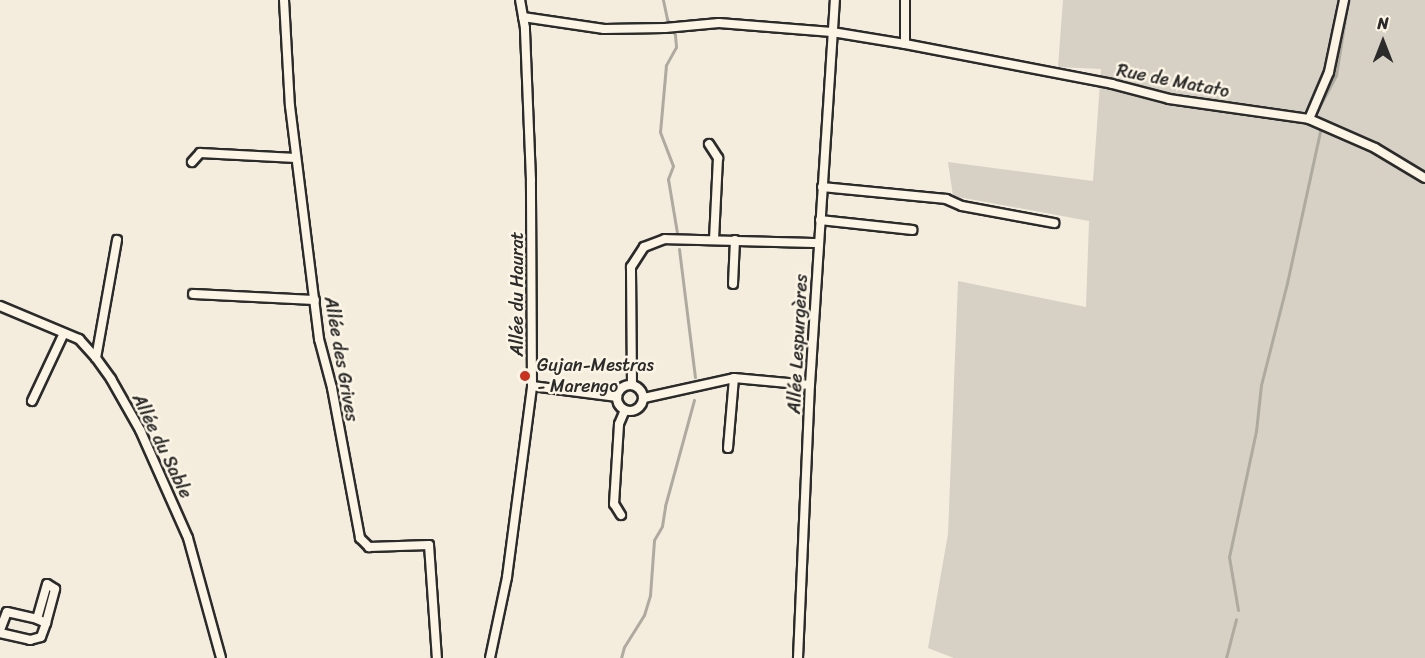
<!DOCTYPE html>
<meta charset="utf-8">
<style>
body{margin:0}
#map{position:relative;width:1425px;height:658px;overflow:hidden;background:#f4edde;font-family:Sriracha,sans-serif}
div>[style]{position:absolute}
.green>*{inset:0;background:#d6d1c4}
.stream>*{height:3px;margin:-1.5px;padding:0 1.5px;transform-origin:1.5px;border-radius:1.5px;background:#afaaa0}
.roads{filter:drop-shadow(2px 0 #2b2b2b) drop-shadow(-2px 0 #2b2b2b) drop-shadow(0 2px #2b2b2b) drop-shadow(0 -2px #2b2b2b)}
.street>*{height:8px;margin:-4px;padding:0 4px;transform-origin:4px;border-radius:4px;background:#fcf5e5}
.street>.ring{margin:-4px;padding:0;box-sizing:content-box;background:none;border:8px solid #fcf5e5;border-radius:50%}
.dots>*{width:16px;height:16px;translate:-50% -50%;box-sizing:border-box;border:3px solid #fcf5e5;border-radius:50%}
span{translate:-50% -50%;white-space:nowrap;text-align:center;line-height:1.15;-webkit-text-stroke:5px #fcf5e5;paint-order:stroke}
.street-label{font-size:18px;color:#2b2b2b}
.poi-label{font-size:18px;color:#2b2b2b}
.left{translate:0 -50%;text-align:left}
.north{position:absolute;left:1353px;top:12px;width:60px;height:60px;-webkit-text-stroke:4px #fcf5e5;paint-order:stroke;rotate:0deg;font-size:16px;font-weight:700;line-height:24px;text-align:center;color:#2b2b2b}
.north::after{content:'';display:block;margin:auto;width:21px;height:27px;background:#2b2b2b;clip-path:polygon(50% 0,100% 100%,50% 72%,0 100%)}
</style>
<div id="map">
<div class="green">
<div style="clip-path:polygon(1063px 0,1425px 0,1425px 658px,954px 658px,928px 648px,948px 534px,958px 281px,1086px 307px,1089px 221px,953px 196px,948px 162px,1093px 181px,1101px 69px,1058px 67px)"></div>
</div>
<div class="stream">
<div style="left:663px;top:0;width:19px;rotate:78deg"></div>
<div style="left:667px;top:19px;width:18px;rotate:63deg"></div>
<div style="left:675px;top:35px;width:12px;rotate:85deg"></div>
<div style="left:676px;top:47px;width:21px;rotate:119deg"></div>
<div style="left:666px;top:65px;width:67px;rotate:95.1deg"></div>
<div style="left:660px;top:132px;width:36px;rotate:69deg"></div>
<div style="left:673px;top:166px;width:14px;rotate:111deg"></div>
<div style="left:668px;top:179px;width:55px;rotate:80.5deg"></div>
<div style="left:1316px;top:113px;width:43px;rotate:-62.2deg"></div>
<div style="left:1336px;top:75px;width:76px;rotate:-80.9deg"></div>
<div style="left:679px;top:249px;width:129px;rotate:82.9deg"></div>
<div style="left:1238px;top:610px;width:54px;rotate:-99.6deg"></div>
<div style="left:1229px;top:557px;width:129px;rotate:-77.9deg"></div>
<div style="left:1256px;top:431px;width:46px;rotate:-83.8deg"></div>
<div style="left:1261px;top:385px;width:105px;rotate:-75.7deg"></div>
<div style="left:1287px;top:283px;width:160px;rotate:-77.7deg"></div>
<div style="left:621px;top:658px;width:11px;rotate:-75deg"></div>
<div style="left:624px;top:647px;width:38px;rotate:-58deg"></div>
<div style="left:644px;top:615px;width:21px;rotate:-73deg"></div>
<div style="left:650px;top:595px;width:55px;rotate:-85.8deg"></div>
<div style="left:654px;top:540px;width:16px;rotate:-60deg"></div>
<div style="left:662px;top:526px;width:20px;rotate:-81deg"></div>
<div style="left:665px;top:506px;width:110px;rotate:-74.7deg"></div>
<div style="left:1226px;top:658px;width:40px;rotate:-75.6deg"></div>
</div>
<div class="roads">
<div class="street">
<div style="left:284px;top:0;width:106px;rotate:86.8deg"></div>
<div style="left:290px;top:106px;width:235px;rotate:82.9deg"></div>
<div style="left:319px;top:339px;width:51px;rotate:75.1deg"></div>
<div style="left:332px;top:388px;width:153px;rotate:79.4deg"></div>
<div style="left:360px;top:538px;width:13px;rotate:45deg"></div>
<div style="left:369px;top:547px;width:60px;rotate:-1.9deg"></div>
<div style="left:429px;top:545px;width:113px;rotate:86deg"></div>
<div style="left:523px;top:17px;width:82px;rotate:8.4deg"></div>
<div style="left:604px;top:29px;width:61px;rotate:-0.9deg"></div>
<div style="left:665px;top:28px;width:54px;rotate:-5.3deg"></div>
<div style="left:719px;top:23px;width:113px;rotate:4.6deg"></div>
<div style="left:832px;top:32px;width:74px;rotate:9.3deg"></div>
<div style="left:905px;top:44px;width:211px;rotate:10.9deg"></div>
<div style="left:1112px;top:84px;width:59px;rotate:14.7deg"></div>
<div style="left:1169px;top:99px;width:141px;rotate:8.1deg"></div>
<div style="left:1309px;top:119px;width:72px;rotate:23.7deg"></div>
<div style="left:1375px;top:148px;width:58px;rotate:31deg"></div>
<div style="left:905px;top:44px;width:44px;rotate:-90deg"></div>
<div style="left:1309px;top:119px;width:51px;rotate:-66.9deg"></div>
<div style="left:1329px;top:72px;width:74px;rotate:-78.2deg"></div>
<div style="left:709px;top:144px;width:17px;rotate:57deg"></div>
<div style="left:718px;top:158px;width:82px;rotate:92.8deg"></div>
<div style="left:192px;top:162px;width:12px;rotate:-48deg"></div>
<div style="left:200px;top:153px;width:96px;rotate:3deg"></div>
<div style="left:822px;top:187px;width:125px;rotate:5.5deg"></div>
<div style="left:946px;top:199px;width:17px;rotate:24deg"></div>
<div style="left:962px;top:206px;width:94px;rotate:10.5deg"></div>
<div style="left:820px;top:220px;width:93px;rotate:6.2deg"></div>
<div style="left:733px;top:284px;width:44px;rotate:-87.4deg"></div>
<div style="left:193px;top:294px;width:122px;rotate:2.8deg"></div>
<div style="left:0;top:306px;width:86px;rotate:22.7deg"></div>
<div style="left:79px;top:339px;width:25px;rotate:48deg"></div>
<div style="left:96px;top:358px;width:26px;rotate:54deg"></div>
<div style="left:111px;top:379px;width:59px;rotate:60.4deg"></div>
<div style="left:140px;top:430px;width:118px;rotate:66deg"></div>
<div style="left:188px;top:538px;width:124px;rotate:74.6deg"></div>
<div style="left:96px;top:358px;width:120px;rotate:-79.9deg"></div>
<div style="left:632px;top:385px;width:118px;rotate:-90.5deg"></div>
<div style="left:631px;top:267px;width:24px;rotate:-57deg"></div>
<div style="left:644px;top:247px;width:22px;rotate:-21deg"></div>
<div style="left:665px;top:239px;width:154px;rotate:1.5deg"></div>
<div class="ring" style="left:617px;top:385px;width:18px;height:18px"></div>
<div style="left:532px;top:386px;width:86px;rotate:7.4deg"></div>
<div style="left:644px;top:398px;width:92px;rotate:-12.5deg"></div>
<div style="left:734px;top:378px;width:76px;rotate:5.3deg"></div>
<div style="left:32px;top:401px;width:75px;rotate:-64.8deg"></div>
<div style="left:728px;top:448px;width:70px;rotate:-85.1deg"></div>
<div style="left:621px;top:515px;width:13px;rotate:-122deg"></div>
<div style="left:614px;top:504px;width:80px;rotate:-86.4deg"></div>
<div style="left:619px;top:424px;width:15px;rotate:-67deg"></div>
<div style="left:0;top:630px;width:19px;rotate:-69deg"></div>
<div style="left:7px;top:612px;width:31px;rotate:13deg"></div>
<div style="left:0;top:633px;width:31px;rotate:13deg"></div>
<div style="left:30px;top:640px;width:11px;rotate:-15deg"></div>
<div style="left:41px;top:637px;width:15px;rotate:-70deg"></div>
<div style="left:46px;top:623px;width:35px;rotate:-75deg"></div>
<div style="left:55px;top:589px;width:9px;rotate:-148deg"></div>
<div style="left:47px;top:584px;width:36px;rotate:106deg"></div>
<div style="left:37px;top:619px;width:10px;rotate:24deg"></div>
<div style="left:490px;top:658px;width:83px;rotate:-78.1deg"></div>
<div style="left:507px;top:577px;width:193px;rotate:-82.5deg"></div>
<div style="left:532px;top:386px;width:206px;rotate:-90.3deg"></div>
<div style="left:531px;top:180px;width:152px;rotate:-92.3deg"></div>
<div style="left:525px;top:28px;width:28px;rotate:-100deg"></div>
<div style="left:798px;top:658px;width:273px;rotate:-87.5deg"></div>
<div style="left:810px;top:385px;width:386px;rotate:-86.3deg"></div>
</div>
</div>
<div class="dots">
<div style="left:525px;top:376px;background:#c8321e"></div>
</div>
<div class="street-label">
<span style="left:1173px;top:81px;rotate:11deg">Rue de Matato</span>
<span style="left:517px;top:294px;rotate:-90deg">Allée du Haurat</span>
<span style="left:798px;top:344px;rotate:-87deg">Allée Lespurgères</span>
<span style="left:341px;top:359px;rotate:80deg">Allée des Grives</span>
<span style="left:162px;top:446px;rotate:64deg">Allée du Sable</span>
</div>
<div class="poi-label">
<span class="left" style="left:537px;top:376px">Gujan-Mestras<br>- Marengo</span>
</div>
<div class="north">N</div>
</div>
